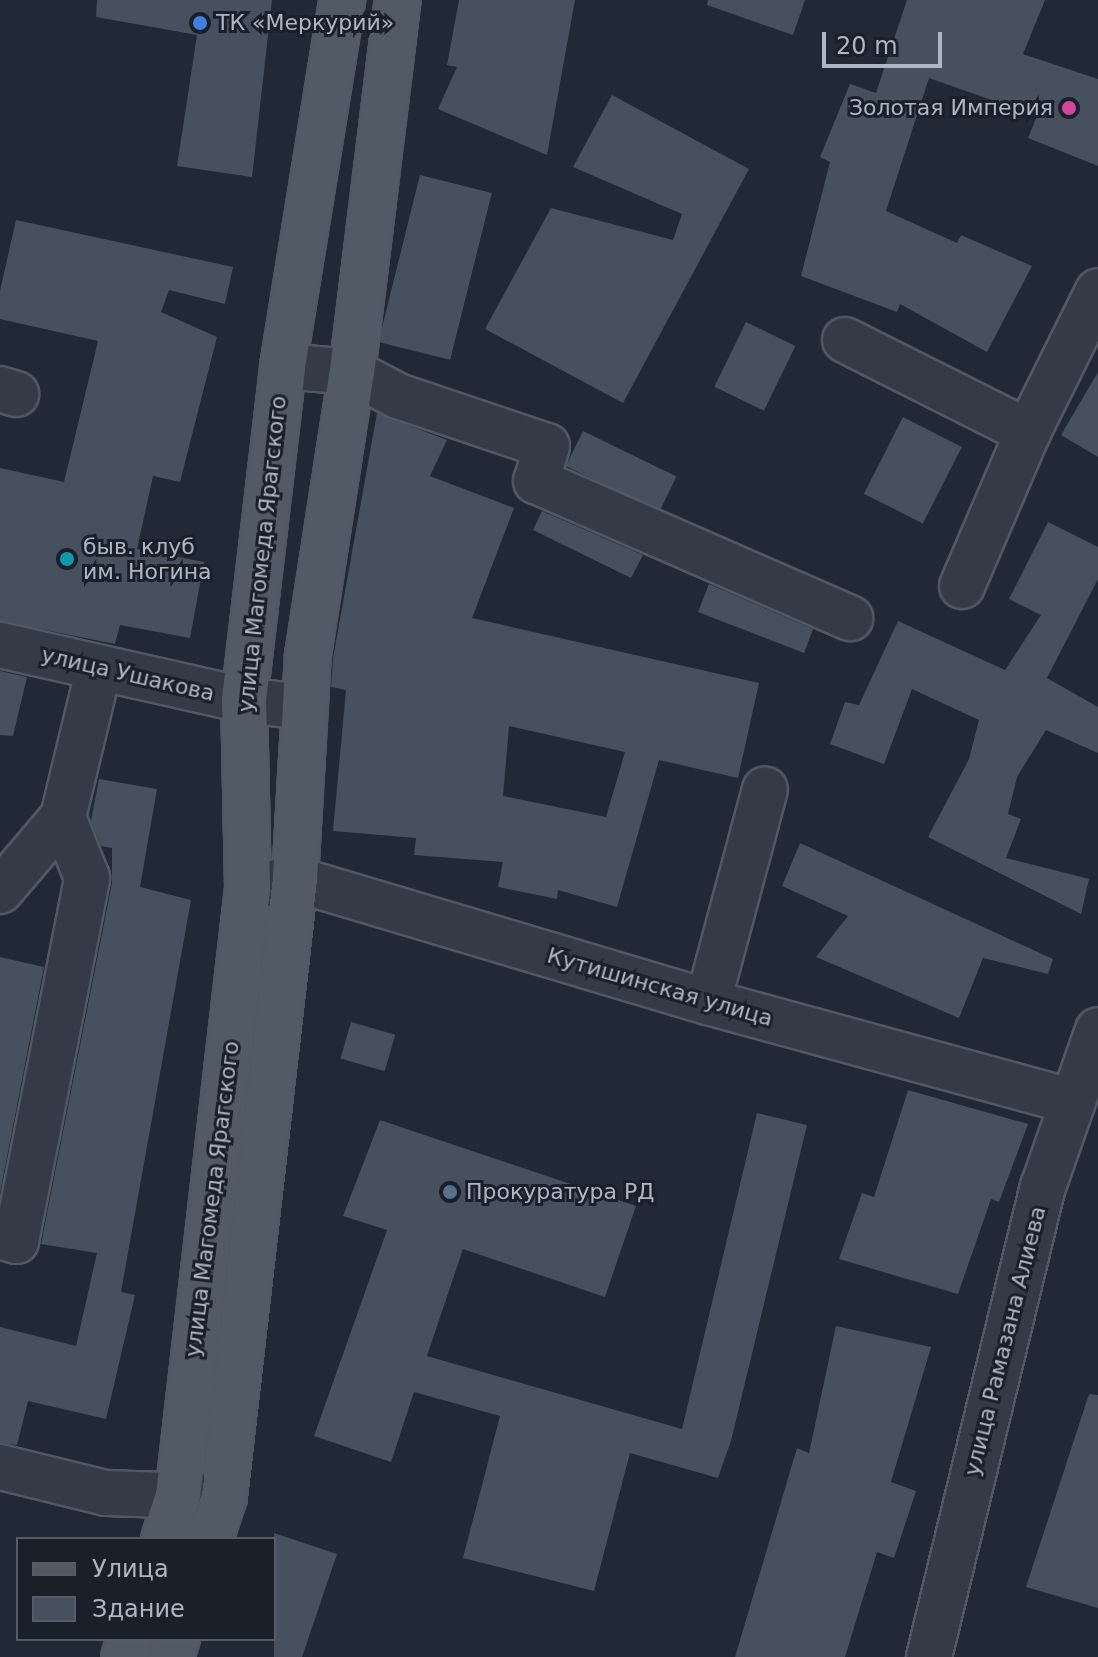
<!DOCTYPE html>
<meta charset="utf-8">
<style>
body{margin:0}
#map{position:relative;width:1098px;height:1657px;overflow:hidden;background:#202935;font-family:"DejaVu Sans",sans-serif}
div>[style]{position:absolute}
.building>*{inset:0;background:#47505f;transform-origin:0 0}
.roads{filter:drop-shadow(2px 0 #515864) drop-shadow(-2px 0 #515864) drop-shadow(0 2px #515864) drop-shadow(0 -2px #515864)}
.minor>*{height:44px;margin:-22px;padding:0 22px;transform-origin:22px;border-radius:22px;background:#343b46}
.major>*{height:44px;margin:-22px;padding:0 22px;transform-origin:22px;border-radius:22px;background:#525a66}
.dots>*{width:22px;height:22px;translate:-50% -50%;box-sizing:border-box;border:4px solid #19202a;border-radius:50%}
span{translate:-50% -50%;white-space:nowrap;text-align:center;line-height:1.15;-webkit-text-stroke:6px #19202a;paint-order:stroke}
.poi-label{font-size:22px;color:#aeb5c3}
.left{translate:0 -50%;text-align:left}
.right{translate:-100% -50%;text-align:right}
.street-label{font-size:22px;color:#aeb5c3}
.legend{position:absolute;left:16px;top:1537px;width:260px;height:104px;box-sizing:border-box;background:#19202a;border:2px solid #555c67;margin:0;padding:10px 14px;list-style:none;font-size:24px;color:#aeb5c3}
.legend li{display:flex;align-items:center;gap:16px;height:40px}
.legend b{width:40px;border:2px solid #555c67}
.scale{position:absolute;left:822px;top:32px;width:120px;height:36px;box-sizing:border-box;border:4px solid #aeb5c3;border-top:0;padding-left:10px;font-size:24px;line-height:28px;white-space:nowrap;color:#aeb5c3;-webkit-text-stroke:6px #19202a;paint-order:stroke}
</style>
<div id="map">
<div class="building">
<div style="clip-path:polygon(97px 0,272px 0,252px 177px,177px 166px,197px 35px,96px 17px)"></div>
<div style="clip-path:polygon(459px 0,575px 0,547px 155px,438px 109px,457px 67px,447px 65px)"></div>
<div style="clip-path:polygon(708px 0,805px 0,793px 35px,707px 5px)"></div>
<div style="clip-path:polygon(907px 0,1045px 0,1023px 54px,1098px 79px,1098px 166px,1028px 138px,1037px 116px,929px 78px,886px 211px,957px 243px,961px 235px,1032px 266px,987px 352px,900px 304px,897px 312px,801px 276px,830px 162px,820px 157px,850px 84px,876px 93px)"></div>
<div style="clip-path:polygon(612px 95px,749px 169px,623px 403px,485px 329px,551px 208px,673px 240px,682px 214px,573px 167px)"></div>
<div style="left:420px;top:175px;width:74px;height:172px;rotate:14deg"></div>
<div style="clip-path:polygon(16px 220px,233px 267px,225px 304px,169px 290px,161px 312px,217px 337px,180px 482px,153px 476px,137px 549px,204px 562px,190px 638px,120px 625px,115px 644px,0 621px,0 468px,64px 482px,98px 341px,0 319px,0 291px)"></div>
<div style="left:746px;top:322px;width:55px;height:72px;rotate:26deg"></div>
<div style="clip-path:polygon(1098px 372px,1098px 457px,1061px 435px)"></div>
<div style="clip-path:polygon(evenodd,377px 413px,447px 440px,430px 476px,514px 508px,472px 618px,759px 683px,738px 778px,659px 760px,617px 907px,558px 890px,557px 899px,498px 887px,503px 862px,414px 855px,416px 838px,333px 831px,346px 690px,331px 687px,333px 658px,377px 413px,509px 726px,625px 752px,606px 817px,503px 796px,509px 726px)"></div>
<div style="left:903px;top:417px;width:66px;height:86px;rotate:27deg"></div>
<div style="left:583px;top:431px;width:104px;height:39px;rotate:26deg"></div>
<div style="clip-path:polygon(542px 511px,643px 555px,631px 578px,533px 530px)"></div>
<div style="clip-path:polygon(1048px 522px,1098px 547px,1098px 579px,1047px 678px,1098px 707px,1098px 753px,1046px 730px,1017px 777px,1008px 814px,1021px 819px,1006px 858px,1089px 879px,1081px 914px,928px 837px,969px 759px,979px 720px,912px 689px,884px 764px,830px 744px,845px 702px,859px 705px,898px 621px,1005px 670px,1041px 615px,1009px 599px)"></div>
<div style="clip-path:polygon(709px 584px,813px 629px,804px 653px,698px 612px)"></div>
<div style="clip-path:polygon(0 671px,27px 677px,13px 736px,0 735px)"></div>
<div style="clip-path:polygon(99px 779px,157px 789px,140px 887px,191px 900px,121px 1292px,135px 1295px,106px 1419px,28px 1401px,17px 1445px,0 1443px,0 1327px,76px 1346px,97px 1253px,41px 1244px,112px 883px,112px 848px,101px 846px,91px 821px)"></div>
<div style="clip-path:polygon(800px 843px,1053px 959px,1048px 974px,983px 958px,959px 1018px,816px 957px,848px 916px,782px 886px)"></div>
<div style="clip-path:polygon(0 957px,44px 967px,0 1193px)"></div>
<div style="left:351px;top:1022px;width:46px;height:38px;rotate:16deg"></div>
<div style="clip-path:polygon(908px 1090px,1028px 1124px,999px 1202px,991px 1199px,958px 1294px,839px 1259px,862px 1193px,874px 1197px)"></div>
<div style="clip-path:polygon(757px 1113px,807px 1125px,731px 1441px,718px 1478px,630px 1453px,594px 1591px,463px 1558px,500px 1416px,414px 1392px,391px 1462px,314px 1436px,387px 1230px,343px 1216px,380px 1120px,636px 1206px,605px 1297px,463px 1249px,427px 1356px,682px 1429px)"></div>
<div style="clip-path:polygon(836px 1326px,931px 1347px,891px 1482px,916px 1491px,894px 1558px,877px 1552px,845px 1657px,735px 1657px,797px 1448px,809px 1453px)"></div>
<div style="clip-path:polygon(1089px 1394px,1098px 1395px,1098px 1608px,1026px 1587px)"></div>
<div style="clip-path:polygon(274px 1533px,337px 1554px,302px 1657px,274px 1657px)"></div>
</div>
<div class="roads">
<div class="minor">
<div style="left:845px;top:340px;width:205px;rotate:26.7deg"></div>
<div style="left:283px;top:366px;width:69px;rotate:5deg"></div>
<div style="left:352px;top:372px;width:52px;rotate:27.6deg"></div>
<div style="left:398px;top:396px;width:157px;rotate:18.6deg"></div>
<div style="left:547px;top:446px;width:37px;rotate:107deg"></div>
<div style="left:536px;top:481px;width:343px;rotate:23.6deg"></div>
<div style="left:0;top:389px;width:17px;rotate:17deg"></div>
<div style="left:962px;top:586px;width:168px;rotate:-66.8deg"></div>
<div style="left:1028px;top:432px;width:157px;rotate:-63.6deg"></div>
<div style="left:0;top:645px;width:250px;rotate:12.7deg"></div>
<div style="left:244px;top:700px;width:60px;rotate:6.7deg"></div>
<div style="left:260px;top:885px;width:36px;rotate:-10deg"></div>
<div style="left:295px;top:879px;width:431px;rotate:16.6deg"></div>
<div style="left:708px;top:1002px;width:378px;rotate:15.3deg"></div>
<div style="left:0;top:891px;width:97px;rotate:-49.6deg"></div>
<div style="left:708px;top:1002px;width:220px;rotate:-75deg"></div>
<div style="left:0;top:1236px;width:17px;rotate:17deg"></div>
<div style="left:16px;top:1241px;width:370px;rotate:-78.9deg"></div>
<div style="left:87px;top:878px;width:66px;rotate:-111.5deg"></div>
<div style="left:63px;top:817px;width:153px;rotate:-76.4deg"></div>
<div style="left:0;top:1467px;width:109px;rotate:13.8deg"></div>
<div style="left:106px;top:1493px;width:118px;rotate:1.9deg"></div>
<div style="left:929px;top:1657px;width:484px;rotate:-76.4deg"></div>
<div style="left:1043px;top:1187px;width:166px;rotate:-70.7deg"></div>
</div>
<div class="major">
<div style="left:164px;top:1539px;width:45px;rotate:-72deg"></div>
<div style="left:178px;top:1496px;width:612px;rotate:-83.43deg"></div>
<div style="left:248px;top:888px;width:188px;rotate:-91.2deg"></div>
<div style="left:244px;top:700px;width:336px;rotate:-83.3deg"></div>
<div style="left:283px;top:366px;width:371px;rotate:-80.8deg"></div>
<div style="left:210px;top:1539px;width:44px;rotate:-71.6deg"></div>
<div style="left:224px;top:1497px;width:622px;rotate:-83.45deg"></div>
<div style="left:295px;top:879px;width:224px;rotate:-86.7deg"></div>
<div style="left:308px;top:655px;width:286px;rotate:-81.2deg"></div>
<div style="left:352px;top:372px;width:375px;rotate:-83deg"></div>
<div style="left:124px;top:1657px;width:19px;rotate:-72deg"></div>
<div style="left:171px;top:1657px;width:19px;rotate:-72deg"></div>
</div>
</div>
<div class="dots">
<div style="left:200px;top:23px;background:#3f7fe0"></div>
<div style="left:1069px;top:108px;background:#d1479c"></div>
<div style="left:67px;top:559px;background:#0f9aa8"></div>
<div style="left:450px;top:1192px;background:#5c6f8a"></div>
</div>
<div class="poi-label">
<span class="left" style="left:216px;top:23px">ТК «Меркурий»</span>
<span class="right" style="left:1053px;top:108px">Золотая Империя</span>
<span class="left" style="left:83px;top:559px">быв. клуб<br>им. Ногина</span>
<span class="left" style="left:466px;top:1192px">Прокуратура РД</span>
</div>
<div class="street-label">
<span style="left:262px;top:554px;rotate:-84deg">улица Магомеда Ярагского</span>
<span style="left:128px;top:674px;rotate:13deg">улица Ушакова</span>
<span style="left:660px;top:987px;rotate:16deg">Кутишинская улица</span>
<span style="left:212px;top:1199px;rotate:-83deg">улица Магомеда Ярагского</span>
<span style="left:1005px;top:1341px;rotate:-76deg">улица Рамазана Алиева</span>
</div>
<ul class="legend">
<li><b style="height:10px;background:#525a66"></b>Улица</li>
<li><b style="height:22px;background:#47505f"></b>Здание</li>
</ul>
<div class="scale">20 m</div>
</div>
